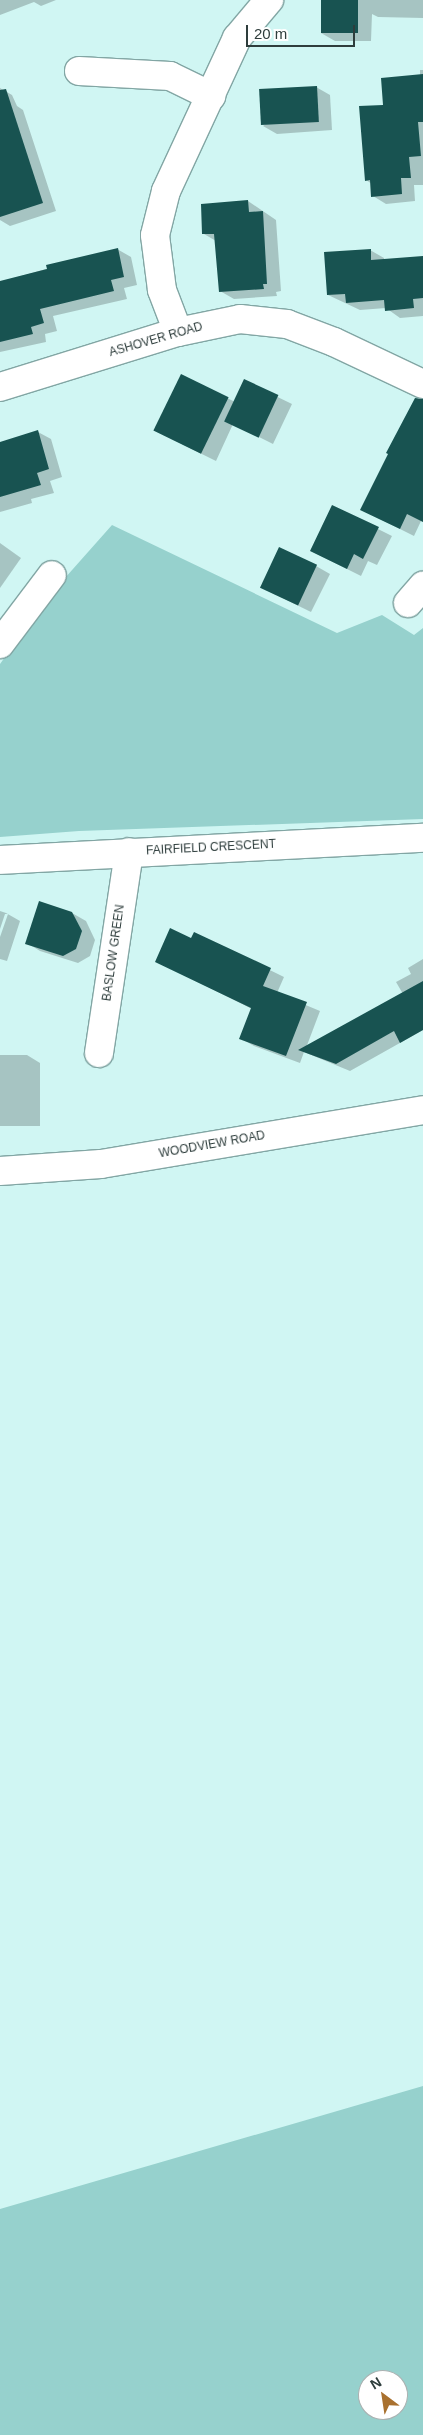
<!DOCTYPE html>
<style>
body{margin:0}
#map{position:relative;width:423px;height:2435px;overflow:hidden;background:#d0f6f3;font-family:Arial,sans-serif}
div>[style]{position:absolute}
.green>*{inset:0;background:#96d1cd}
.shadow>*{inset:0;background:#0003}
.building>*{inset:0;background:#185351;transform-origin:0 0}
.roads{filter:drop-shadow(1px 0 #82a6a4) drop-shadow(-1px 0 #82a6a4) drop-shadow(0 1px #82a6a4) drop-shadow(0 -1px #82a6a4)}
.minor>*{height:28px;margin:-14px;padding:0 14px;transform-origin:14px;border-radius:14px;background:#fff}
span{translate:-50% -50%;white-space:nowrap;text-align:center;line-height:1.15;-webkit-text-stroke:5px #fff;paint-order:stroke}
.street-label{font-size:12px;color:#2e3d3c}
.north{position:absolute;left:358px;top:2370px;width:50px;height:50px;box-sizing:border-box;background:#fff;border:1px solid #abb1b1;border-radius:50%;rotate:329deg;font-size:14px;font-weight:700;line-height:20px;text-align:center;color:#2e3d3c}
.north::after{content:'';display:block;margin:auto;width:18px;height:22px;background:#a9712f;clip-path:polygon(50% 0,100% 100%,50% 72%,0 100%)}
.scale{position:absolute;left:246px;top:25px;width:109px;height:22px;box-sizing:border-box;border:2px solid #2e3d3c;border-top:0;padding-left:6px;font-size:15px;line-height:18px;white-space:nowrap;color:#2e3d3c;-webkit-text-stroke:4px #fff;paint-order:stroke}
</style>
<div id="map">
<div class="green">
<div style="clip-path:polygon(112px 525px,337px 633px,382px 615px,414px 635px,423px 628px,423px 819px,79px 831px,0 837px,0 664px,49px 596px)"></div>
<div style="clip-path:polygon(evenodd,423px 2086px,423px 2435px,0 2435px,0 2209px,423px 2086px,368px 2380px,398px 2380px,398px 2410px,368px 2410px,368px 2380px)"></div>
</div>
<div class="shadow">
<div style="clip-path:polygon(0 0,56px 0,41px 6px,34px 2px,0 15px)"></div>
<div style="clip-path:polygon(322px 0,423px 0,423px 18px,378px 17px,372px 14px,371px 41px,335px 41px,321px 33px)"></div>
<div style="clip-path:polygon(420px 70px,423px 70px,423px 185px,414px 185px,415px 201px,386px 204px,373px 196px,372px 184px,366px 180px,384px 106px,420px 76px)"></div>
<div style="clip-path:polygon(316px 87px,330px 95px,332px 130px,277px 134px,263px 126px)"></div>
<div style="clip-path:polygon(0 88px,12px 95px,17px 106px,23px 110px,56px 211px,10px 226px,0 220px)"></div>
<div style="clip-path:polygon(248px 201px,276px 220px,281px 291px,276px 292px,277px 296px,234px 299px,220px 291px,216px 241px,204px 234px)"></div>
<div style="clip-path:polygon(117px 249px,131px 257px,137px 285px,124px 288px,127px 299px,53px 316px,57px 331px,45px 334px,46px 342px,0 352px,0 282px)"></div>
<div style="clip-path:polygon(370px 250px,384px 258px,384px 260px,423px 257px,423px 316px,400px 318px,386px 308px,360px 310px,328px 295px)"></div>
<div style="clip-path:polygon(182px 375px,235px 402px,245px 381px,292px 404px,273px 444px,233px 424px,216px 461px,155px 431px)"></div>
<div style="clip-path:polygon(423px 425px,423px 522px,421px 521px,414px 536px,362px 510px)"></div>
<div style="clip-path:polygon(38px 432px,51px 439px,62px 477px,50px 481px,54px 493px,31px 499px,32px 503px,0 512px,0 443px)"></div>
<div style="clip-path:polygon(378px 529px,392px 536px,377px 565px,368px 561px,361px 576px,311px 551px)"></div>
<div style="clip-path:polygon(0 543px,21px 558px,0 588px)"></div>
<div style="clip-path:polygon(316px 566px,330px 574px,311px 612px,260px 587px)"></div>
<div style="clip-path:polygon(0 911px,6px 913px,20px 921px,7px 961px,0 959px,0 937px,8px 914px,5px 914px,0 929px)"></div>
<div style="clip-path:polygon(72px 913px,86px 921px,95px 940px,90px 956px,78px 963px,40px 951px,27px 943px)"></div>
<div style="clip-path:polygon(195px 933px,284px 977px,277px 993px,320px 1011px,306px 1048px,403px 994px,396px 982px,411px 974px,408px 968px,423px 959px,423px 1030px,350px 1071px,304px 1052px,300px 1063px,254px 1046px,240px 1038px,252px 1009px,156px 961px,192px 940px)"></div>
<div style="clip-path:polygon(0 1055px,27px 1055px,40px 1063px,40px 1126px,0 1126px)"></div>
</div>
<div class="building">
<div style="left:321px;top:0;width:37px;height:33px"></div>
<div style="clip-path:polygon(423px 74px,423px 122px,418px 122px,421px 156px,409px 157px,411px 178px,401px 178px,402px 194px,371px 197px,370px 180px,365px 181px,359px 106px,383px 105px,381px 78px)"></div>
<div style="left:317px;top:86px;width:36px;height:58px;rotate:87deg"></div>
<div style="clip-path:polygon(6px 89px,43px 203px,0 217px,0 90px)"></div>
<div style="clip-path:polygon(248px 200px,249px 212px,263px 211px,267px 284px,263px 284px,264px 289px,219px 292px,214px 234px,202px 234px,201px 204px)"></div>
<div style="clip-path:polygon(118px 248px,124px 277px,111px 280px,114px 291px,40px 309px,44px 323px,31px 327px,33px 334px,0 342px,0 281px,47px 269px,46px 265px)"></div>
<div style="clip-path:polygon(371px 249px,371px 260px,423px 256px,423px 298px,413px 299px,414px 308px,385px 311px,384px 300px,346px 303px,345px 294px,327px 295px,324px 252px)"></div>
<div style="left:181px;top:374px;width:53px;height:63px;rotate:26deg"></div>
<div style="left:244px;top:379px;width:38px;height:47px;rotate:25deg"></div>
<div style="clip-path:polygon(415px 398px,423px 399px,423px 522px,407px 514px,400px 529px,360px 510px,388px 454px,386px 453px)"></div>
<div style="clip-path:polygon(38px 430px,49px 469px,37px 473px,41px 485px,0 497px,0 442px)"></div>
<div style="clip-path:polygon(332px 505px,379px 527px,363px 559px,354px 554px,347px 569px,310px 551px)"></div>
<div style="left:279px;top:547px;width:42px;height:45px;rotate:25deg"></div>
<div style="clip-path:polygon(39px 901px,72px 912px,82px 931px,76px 949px,63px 956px,25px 944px)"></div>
<div style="clip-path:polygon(170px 928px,191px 938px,194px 932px,271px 968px,263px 986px,307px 1002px,286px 1056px,239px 1039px,251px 1008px,155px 962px)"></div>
<div style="clip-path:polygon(423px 981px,423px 1030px,400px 1043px,394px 1031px,336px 1064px,298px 1050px)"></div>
</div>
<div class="roads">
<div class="minor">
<div style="left:79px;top:71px;width:91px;rotate:3.1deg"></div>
<div style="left:170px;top:76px;width:46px;rotate:26deg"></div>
<div style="left:178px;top:332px;width:45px;rotate:-110.9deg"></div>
<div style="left:162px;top:290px;width:55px;rotate:-97.3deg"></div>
<div style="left:155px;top:235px;width:45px;rotate:-76deg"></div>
<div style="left:166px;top:191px;width:169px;rotate:-65.1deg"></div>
<div style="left:237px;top:38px;width:50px;rotate:-49.9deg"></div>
<div style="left:0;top:387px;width:186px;rotate:-17.2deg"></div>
<div style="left:178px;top:332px;width:63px;rotate:-11.8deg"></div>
<div style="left:240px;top:319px;width:47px;rotate:6.1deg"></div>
<div style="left:287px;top:324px;width:50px;rotate:21deg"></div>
<div style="left:334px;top:342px;width:98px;rotate:25.3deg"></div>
<div style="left:408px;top:603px;width:23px;rotate:-49deg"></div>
<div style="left:0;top:644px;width:86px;rotate:-53deg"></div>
<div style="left:0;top:860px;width:424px;rotate:-3deg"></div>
<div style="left:99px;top:1053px;width:203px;rotate:-81.5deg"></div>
<div style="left:0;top:1171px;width:101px;rotate:-4deg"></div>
<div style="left:101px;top:1164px;width:326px;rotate:-9.5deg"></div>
</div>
</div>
<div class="street-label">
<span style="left:156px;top:340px;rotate:-16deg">ASHOVER ROAD</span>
<span style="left:211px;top:848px;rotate:-3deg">FAIRFIELD CRESCENT</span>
<span style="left:114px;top:953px;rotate:-82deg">BASLOW GREEN</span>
<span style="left:212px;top:1145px;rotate:-10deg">WOODVIEW ROAD</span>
</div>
<div class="north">N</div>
<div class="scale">20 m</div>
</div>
